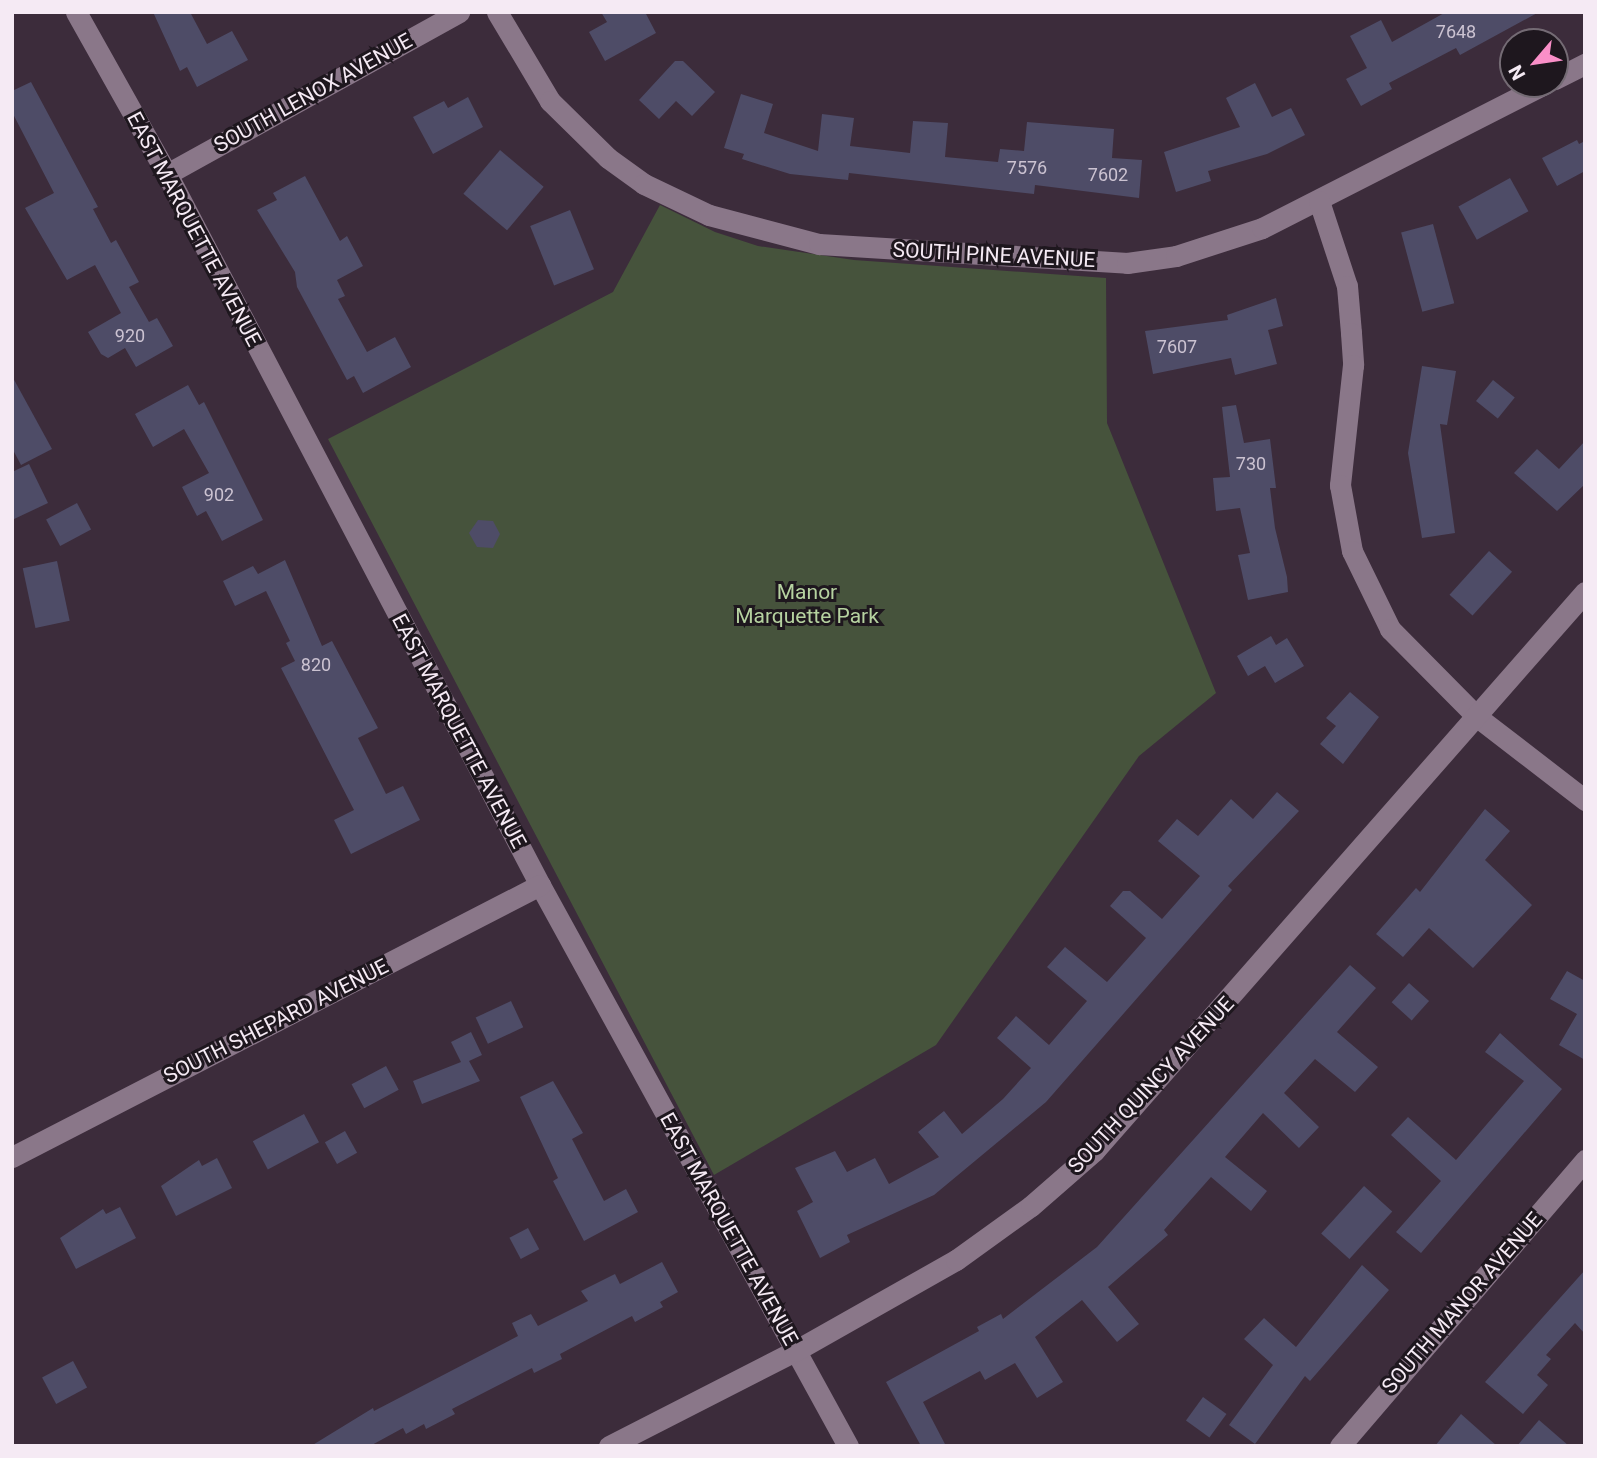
<!DOCTYPE html>
<style>
body{margin:0}
#map{position:relative;width:1597px;height:1458px;overflow:hidden;background:#3c2c3b;font-family:Roboto,sans-serif}
div>[style]{position:absolute}
.green>*{inset:0;background:#46533c}
.building>*{inset:0;background:#4e4c67;transform-origin:0 0}
.minor>*{height:21px;margin:-10.5px;padding:0 10.5px;transform-origin:10.5px;border-radius:10.5px;background:#8a7789}
span{translate:-50% -50%;white-space:nowrap;text-align:center;line-height:1.15;-webkit-text-stroke:6px #1e171e;paint-order:stroke}
.number-label{font-size:18px;color:#cbc2d1}
.number-label span{-webkit-text-stroke-width:0}
.street-label{font-size:21px;color:#f5eaf4}
.park-label{font-size:21px;color:#b6d2a0}
.frame{position:absolute;inset:0;border:14px solid #f5eaf4;pointer-events:none}
.north{position:absolute;left:1499px;top:28px;width:70px;height:70px;box-sizing:border-box;background:#1e171e;border:2px solid #746b74;border-radius:50%;rotate:241deg;font-size:19px;font-weight:700;line-height:28px;text-align:center;color:#f5eaf4}
.north::after{content:'';display:block;margin:auto;width:24px;height:32px;background:#fa8fc8;clip-path:polygon(50% 0,100% 100%,50% 72%,0 100%)}
</style>
<div id="map">
<div class="green">
<div style="clip-path:polygon(660px 205px,715px 232px,758px 246px,854px 260px,1106px 278px,1107px 423px,1216px 693px,1139px 756px,936px 1045px,714px 1175px,328px 439px,613px 292px)"></div>
</div>
<div class="building">
<div style="clip-path:polygon(153px 12px,190px 12px,207px 44px,232px 31px,248px 60px,197px 87px,187px 67px,180px 71px)"></div>
<div style="clip-path:polygon(601px 12px,645px 12px,656px 33px,605px 61px,589px 32px,607px 22px)"></div>
<div style="clip-path:polygon(1446px 12px,1539px 12px,1460px 55px,1456px 48px,1389px 83px,1392px 89px,1361px 106px,1346px 79px,1367px 68px,1350px 36px,1381px 20px,1392px 42px)"></div>
<div style="clip-path:polygon(675px 61px,683px 61px,715px 92px,692px 116px,676px 101px,659px 119px,639px 100px)"></div>
<div style="clip-path:polygon(31px 82px,98px 207px,93px 209px,111px 243px,116px 240px,139px 282px,129px 287px,149px 322px,157px 318px,173px 346px,136px 367px,125px 348px,108px 358px,101px 354px,88px 332px,121px 313px,95px 265px,67px 280px,25px 208px,54px 193px,12px 112px,12px 91px)"></div>
<div style="clip-path:polygon(1255px 83px,1272px 117px,1291px 108px,1305px 135px,1267px 154px,1208px 171px,1211px 181px,1176px 192px,1164px 152px,1240px 127px,1226px 98px)"></div>
<div style="clip-path:polygon(741px 94px,773px 104px,764px 133px,818px 151px,822px 114px,854px 118px,850px 146px,910px 153px,913px 121px,948px 123px,945px 157px,998px 162px,1000px 149px,1024px 151px,1027px 122px,1114px 129px,1112px 158px,1142px 160px,1139px 198px,1035px 185px,1034px 194px,849px 173px,848px 180px,790px 174px,742px 159px,744px 154px,724px 148px)"></div>
<div style="clip-path:polygon(468px 97px,483px 127px,433px 154px,413px 117px,444px 101px,448px 108px)"></div>
<div style="clip-path:polygon(1577px 140px,1579px 144px,1585px 141px,1585px 171px,1557px 186px,1542px 158px)"></div>
<div style="left:500px;top:150px;width:57px;height:57px;rotate:40deg"></div>
<div style="clip-path:polygon(305px 176px,340px 241px,347px 236px,363px 266px,337px 280px,345px 296px,338px 299px,367px 352px,395px 337px,411px 367px,363px 393px,354px 376px,347px 380px,297px 287px,295px 272px,257px 210px,277px 200px,273px 193px)"></div>
<div style="left:1510px;top:178px;width:38px;height:59px;rotate:61deg"></div>
<div style="left:570px;top:210px;width:64px;height:43px;rotate:68deg"></div>
<div style="left:1433px;top:224px;width:82px;height:33px;rotate:75deg"></div>
<div style="clip-path:polygon(1276px 298px,1283px 326px,1268px 330px,1277px 364px,1235px 375px,1231px 358px,1153px 374px,1145px 331px,1228px 320px,1227px 315px)"></div>
<div style="clip-path:polygon(1422px 366px,1456px 371px,1447px 425px,1440px 424px,1455px 533px,1422px 538px,1408px 453px)"></div>
<div style="clip-path:polygon(12px 376px,52px 449px,21px 465px,12px 448px)"></div>
<div style="left:1493px;top:380px;width:28px;height:27px;rotate:39deg"></div>
<div style="clip-path:polygon(188px 385px,199px 405px,204px 402px,263px 520px,222px 541px,206px 511px,197px 516px,182px 487px,209px 473px,184px 429px,153px 447px,135px 414px)"></div>
<div style="clip-path:polygon(1236px 405px,1244px 443px,1270px 439px,1276px 488px,1270px 488px,1275px 528px,1287px 577px,1288px 592px,1248px 600px,1238px 555px,1250px 553px,1240px 508px,1216px 511px,1213px 478px,1230px 477px,1222px 407px)"></div>
<div style="clip-path:polygon(1585px 441px,1585px 484px,1557px 511px,1514px 473px,1537px 449px,1559px 469px)"></div>
<div style="clip-path:polygon(29px 464px,48px 503px,12px 520px,12px 472px)"></div>
<div style="left:77px;top:503px;width:30px;height:35px;rotate:62deg"></div>
<div style="clip-path:polygon(478px 520px,493px 521px,500px 534px,493px 548px,477px 547px,469px 533px)"></div>
<div style="left:1489px;top:551px;width:31px;height:59px;rotate:42deg"></div>
<div style="clip-path:polygon(285px 560px,322px 646px,332px 641px,378px 728px,358px 738px,386px 794px,403px 786px,420px 820px,351px 854px,334px 820px,354px 810px,281px 668px,295px 661px,286px 643px,290px 641px,266px 591px,235px 606px,223px 581px,253px 566px,258px 574px)"></div>
<div style="left:57px;top:561px;width:61px;height:35px;rotate:78deg"></div>
<div style="clip-path:polygon(1271px 636px,1276px 645px,1287px 638px,1304px 666px,1275px 683px,1265px 666px,1248px 676px,1237px 656px)"></div>
<div style="clip-path:polygon(1350px 692px,1379px 717px,1343px 764px,1320px 744px,1336px 726px,1326px 718px)"></div>
<div style="clip-path:polygon(1277px 792px,1299px 811px,1228px 886px,1232px 890px,1046px 1102px,934px 1195px,847px 1235px,850px 1242px,820px 1258px,797px 1211px,813px 1202px,795px 1168px,835px 1151px,847px 1172px,875px 1158px,889px 1184px,939px 1157px,918px 1132px,944px 1111px,962px 1134px,1003px 1099px,1031px 1068px,997px 1038px,1016px 1016px,1049px 1045px,1087px 1001px,1047px 967px,1065px 947px,1107px 982px,1146px 938px,1110px 906px,1123px 891px,1130px 891px,1162px 919px,1200px 876px,1158px 841px,1177px 819px,1198px 836px,1231px 799px,1253px 819px)"></div>
<div style="clip-path:polygon(1485px 809px,1510px 831px,1485px 860px,1532px 905px,1473px 968px,1429px 928px,1403px 957px,1376px 934px,1416px 888px,1420px 892px)"></div>
<div style="clip-path:polygon(1350px 965px,1376px 988px,1337px 1032px,1378px 1067px,1355px 1092px,1315px 1059px,1284px 1093px,1319px 1127px,1299px 1148px,1263px 1113px,1225px 1157px,1267px 1191px,1251px 1211px,1211px 1177px,1164px 1230px,1168px 1235px,1108px 1287px,1139px 1324px,1117px 1342px,1082px 1300px,1035px 1337px,1063px 1382px,1037px 1398px,1015px 1363px,985px 1380px,980px 1371px,923px 1402px,946px 1446px,921px 1446px,886px 1382px,979px 1331px,977px 1327px,1001px 1314px,1003px 1319px,1097px 1247px)"></div>
<div style="clip-path:polygon(1567px 971px,1585px 981px,1585px 1060px,1559px 1045px,1577px 1014px,1550px 999px)"></div>
<div style="left:1409px;top:983px;width:27px;height:26px;rotate:42deg"></div>
<div style="left:511px;top:1001px;width:29px;height:39px;rotate:65deg"></div>
<div style="clip-path:polygon(471px 1032px,482px 1055px,469px 1061px,480px 1081px,422px 1104px,413px 1081px,461px 1062px,451px 1042px)"></div>
<div style="clip-path:polygon(1500px 1033px,1562px 1089px,1421px 1253px,1396px 1232px,1441px 1181px,1391px 1135px,1408px 1117px,1456px 1160px,1524px 1081px,1485px 1052px)"></div>
<div style="left:386px;top:1066px;width:27px;height:39px;rotate:62deg"></div>
<div style="clip-path:polygon(553px 1081px,583px 1133px,572px 1139px,604px 1201px,626px 1189px,638px 1212px,584px 1241px,553px 1181px,558px 1178px,520px 1097px)"></div>
<div style="left:304px;top:1114px;width:32px;height:58px;rotate:62deg"></div>
<div style="left:345px;top:1131px;width:25px;height:23px;rotate:61deg"></div>
<div style="clip-path:polygon(217px 1158px,232px 1188px,176px 1216px,161px 1186px,199px 1160px,202px 1166px)"></div>
<div style="left:1364px;top:1186px;width:38px;height:64px;rotate:42deg"></div>
<div style="clip-path:polygon(120px 1207px,136px 1238px,76px 1269px,60px 1238px,103px 1209px,106px 1214px)"></div>
<div style="left:528px;top:1228px;width:24px;height:21px;rotate:62deg"></div>
<div style="clip-path:polygon(662px 1262px,678px 1292px,660px 1302px,663px 1307px,635px 1322px,632px 1316px,560px 1354px,562px 1359px,534px 1373px,532px 1368px,452px 1409px,455px 1414px,426px 1429px,424px 1424px,406px 1434px,403px 1428px,370px 1446px,311px 1446px,373px 1408px,374px 1411px,518px 1336px,512px 1323px,531px 1314px,538px 1326px,588px 1301px,581px 1291px,615px 1274px,620px 1284px)"></div>
<div style="clip-path:polygon(1362px 1265px,1389px 1290px,1310px 1381px,1305px 1376px,1255px 1444px,1229px 1425px,1273px 1365px,1244px 1339px,1264px 1318px,1296px 1347px)"></div>
<div style="clip-path:polygon(1585px 1270px,1585px 1334px,1575px 1323px,1546px 1355px,1551px 1359px,1537px 1375px,1548px 1385px,1523px 1414px,1485px 1382px)"></div>
<div style="left:73px;top:1361px;width:30px;height:35px;rotate:62deg"></div>
<div style="left:1203px;top:1397px;width:29px;height:29px;rotate:36deg"></div>
<div style="clip-path:polygon(1461px 1414px,1497px 1446px,1435px 1446px)"></div>
<div style="clip-path:polygon(1539px 1420px,1569px 1446px,1517px 1446px)"></div>
</div>
<div class="minor">
<div style="left:76px;top:12px;width:186px;rotate:60.7deg"></div>
<div style="left:167px;top:174px;width:803px;rotate:62.32deg"></div>
<div style="left:540px;top:885px;width:640px;rotate:61.23deg"></div>
<div style="left:497px;top:12px;width:104px;rotate:59.2deg"></div>
<div style="left:550px;top:101px;width:81px;rotate:44.5deg"></div>
<div style="left:608px;top:158px;width:44px;rotate:35.8deg"></div>
<div style="left:644px;top:184px;width:72px;rotate:25.5deg"></div>
<div style="left:709px;top:215px;width:114px;rotate:14.8deg"></div>
<div style="left:819px;top:244px;width:309px;rotate:3.5deg"></div>
<div style="left:1127px;top:263px;width:49px;rotate:-8.1deg"></div>
<div style="left:1176px;top:256px;width:90px;rotate:-18deg"></div>
<div style="left:1262px;top:228px;width:318px;rotate:-27deg"></div>
<div style="left:1555px;top:79px;width:34px;rotate:-27deg"></div>
<div style="left:167px;top:174px;width:334px;rotate:-29deg"></div>
<div style="left:1319px;top:201px;width:89px;rotate:71.8deg"></div>
<div style="left:1347px;top:286px;width:47px;rotate:85.1deg"></div>
<div style="left:1351px;top:333px;width:32px;rotate:86deg"></div>
<div style="left:1353px;top:365px;width:121px;rotate:96.2deg"></div>
<div style="left:1340px;top:485px;width:67px;rotate:79.7deg"></div>
<div style="left:1352px;top:551px;width:87px;rotate:64deg"></div>
<div style="left:1390px;top:629px;width:122px;rotate:45.3deg"></div>
<div style="left:1476px;top:716px;width:138px;rotate:37.6deg"></div>
<div style="left:12px;top:1157px;width:594px;rotate:-27.26deg"></div>
<div style="left:609px;top:1446px;width:209px;rotate:-27.1deg"></div>
<div style="left:795px;top:1351px;width:185px;rotate:-29.5deg"></div>
<div style="left:956px;top:1260px;width:92px;rotate:-35.8deg"></div>
<div style="left:1031px;top:1206px;width:84px;rotate:-41.1deg"></div>
<div style="left:1094px;top:1151px;width:744px;rotate:-48.71deg"></div>
<div style="left:1340px;top:1446px;width:377px;rotate:-49.4deg"></div>
</div>
<div class="number-label">
<span style="left:1456px;top:32px">7648</span>
<span style="left:1027px;top:168px">7576</span>
<span style="left:1108px;top:175px">7602</span>
<span style="left:130px;top:336px">920</span>
<span style="left:1177px;top:347px">7607</span>
<span style="left:1251px;top:464px">730</span>
<span style="left:219px;top:495px">902</span>
<span style="left:316px;top:665px">820</span>
</div>
<div class="street-label">
<span style="left:313px;top:93px;rotate:-29deg">SOUTH LENOX AVENUE</span>
<span style="left:194px;top:229px;rotate:62deg">EAST MARQUETTE AVENUE</span>
<span style="left:994px;top:255px;rotate:3deg">SOUTH PINE AVENUE</span>
<span style="left:459px;top:731px;rotate:62deg">EAST MARQUETTE AVENUE</span>
<span style="left:276px;top:1021px;rotate:-27deg">SOUTH SHEPARD AVENUE</span>
<span style="left:1151px;top:1085px;rotate:-47deg">SOUTH QUINCY AVENUE</span>
<span style="left:729px;top:1229px;rotate:61deg">EAST MARQUETTE AVENUE</span>
<span style="left:1462px;top:1303px;rotate:-49deg">SOUTH MANOR AVENUE</span>
</div>
<div class="park-label">
<span style="left:807px;top:604px">Manor<br>Marquette Park</span>
</div>
<div class="frame"></div>
<div class="north">N</div>
</div>
